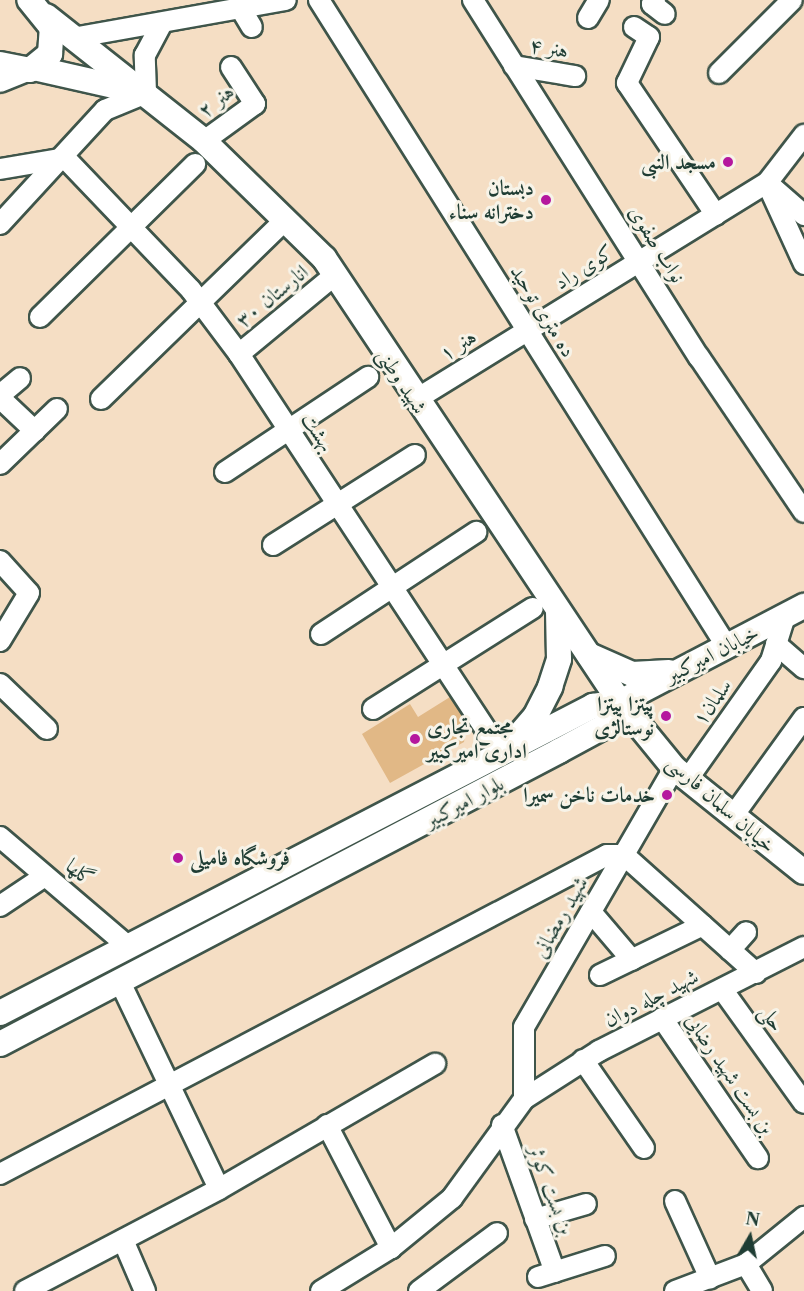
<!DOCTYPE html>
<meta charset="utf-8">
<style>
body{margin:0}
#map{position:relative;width:804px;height:1291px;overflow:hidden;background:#f5dec4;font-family:"Libre Caslon Text",Amiri,serif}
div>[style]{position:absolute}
.building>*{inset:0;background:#e1b886}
.roads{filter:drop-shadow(2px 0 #3f554a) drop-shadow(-2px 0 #3f554a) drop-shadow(0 2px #3f554a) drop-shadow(0 -2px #3f554a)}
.minor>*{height:20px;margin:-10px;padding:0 10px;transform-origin:10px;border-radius:10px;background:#fff}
.major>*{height:24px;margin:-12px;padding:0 12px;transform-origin:12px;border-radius:12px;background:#fff}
.dots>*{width:16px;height:16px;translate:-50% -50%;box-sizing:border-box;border:3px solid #f7f3e8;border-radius:50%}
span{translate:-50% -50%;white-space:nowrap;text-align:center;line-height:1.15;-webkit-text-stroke:6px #f7f3e8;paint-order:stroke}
.street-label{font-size:21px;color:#1f3d34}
.poi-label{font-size:21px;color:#1f3d34;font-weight:700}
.right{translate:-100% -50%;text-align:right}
.left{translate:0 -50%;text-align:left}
.north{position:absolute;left:720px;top:1207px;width:60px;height:60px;-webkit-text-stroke:4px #f7f3e8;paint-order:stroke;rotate:9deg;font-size:16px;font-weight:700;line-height:24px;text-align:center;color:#1f3d34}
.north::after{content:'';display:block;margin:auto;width:21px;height:27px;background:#1f3d34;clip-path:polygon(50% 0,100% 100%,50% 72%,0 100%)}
</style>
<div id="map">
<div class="building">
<div style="clip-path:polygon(450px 697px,467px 722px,464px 742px,390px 783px,362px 734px,410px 704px,418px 717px)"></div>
</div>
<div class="roads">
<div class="minor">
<div style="left:319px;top:0;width:765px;rotate:57.76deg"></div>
<div style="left:473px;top:0;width:423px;rotate:57.7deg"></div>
<div style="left:699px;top:357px;width:187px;rotate:55.9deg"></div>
<div style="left:655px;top:0;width:5px;rotate:127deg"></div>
<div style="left:652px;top:4px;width:16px;rotate:38deg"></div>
<div style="left:241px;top:9px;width:21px;rotate:59deg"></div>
<div style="left:588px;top:18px;width:21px;rotate:-59deg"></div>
<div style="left:634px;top:27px;width:18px;rotate:34deg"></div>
<div style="left:649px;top:37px;width:51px;rotate:115.6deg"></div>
<div style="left:627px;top:83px;width:159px;rotate:56deg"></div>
<div style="left:78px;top:37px;width:211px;rotate:-10.1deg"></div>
<div style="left:514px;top:66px;width:62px;rotate:9.3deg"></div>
<div style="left:719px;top:73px;width:103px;rotate:-45deg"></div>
<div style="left:0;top:82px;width:32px;rotate:-22deg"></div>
<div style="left:204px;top:141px;width:63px;rotate:-36deg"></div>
<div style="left:255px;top:104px;width:44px;rotate:-123deg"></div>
<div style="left:65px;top:158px;width:182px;rotate:46.3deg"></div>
<div style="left:191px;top:290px;width:80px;rotate:53.1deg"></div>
<div style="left:239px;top:354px;width:479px;rotate:56.7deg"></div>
<div style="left:0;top:169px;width:66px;rotate:-9.6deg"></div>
<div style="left:767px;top:183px;width:89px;rotate:65.4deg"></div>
<div style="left:772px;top:187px;width:43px;rotate:41.2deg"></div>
<div style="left:0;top:224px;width:155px;rotate:-47.4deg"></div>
<div style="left:105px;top:110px;width:44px;rotate:-22.5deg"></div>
<div style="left:146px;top:93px;width:38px;rotate:-92deg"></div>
<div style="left:145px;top:55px;width:34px;rotate:-62deg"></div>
<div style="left:40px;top:317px;width:218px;rotate:-44.6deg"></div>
<div style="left:239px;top:354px;width:124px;rotate:-39.5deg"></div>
<div style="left:0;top:395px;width:26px;rotate:-40deg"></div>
<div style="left:0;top:398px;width:48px;rotate:43.3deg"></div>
<div style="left:101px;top:399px;width:258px;rotate:-44.2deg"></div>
<div style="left:415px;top:400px;width:414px;rotate:-31.7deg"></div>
<div style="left:767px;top:183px;width:61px;rotate:-52.4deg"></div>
<div style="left:0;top:464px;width:79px;rotate:-44deg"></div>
<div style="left:225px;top:472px;width:172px;rotate:-33.6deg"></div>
<div style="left:273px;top:545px;width:168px;rotate:-32.4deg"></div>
<div style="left:0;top:561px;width:43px;rotate:47.8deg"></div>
<div style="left:29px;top:593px;width:56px;rotate:121.1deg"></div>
<div style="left:321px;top:634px;width:186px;rotate:-33.3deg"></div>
<div style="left:776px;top:644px;width:37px;rotate:41deg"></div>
<div style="left:0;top:684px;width:65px;rotate:43.8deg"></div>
<div style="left:373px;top:709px;width:189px;rotate:-32.3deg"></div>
<div style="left:687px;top:780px;width:146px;rotate:-54.8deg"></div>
<div style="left:771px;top:661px;width:47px;rotate:-72.7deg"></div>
<div style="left:733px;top:816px;width:121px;rotate:-54.1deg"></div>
<div style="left:0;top:837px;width:170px;rotate:40.5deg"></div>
<div style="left:0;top:906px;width:54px;rotate:-33.7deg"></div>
<div style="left:591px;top:912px;width:63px;rotate:49.5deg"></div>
<div style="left:730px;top:950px;width:24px;rotate:-48deg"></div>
<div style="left:600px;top:975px;width:114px;rotate:-25.9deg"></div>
<div style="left:120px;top:982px;width:229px;rotate:64.4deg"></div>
<div style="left:722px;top:989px;width:140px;rotate:54.3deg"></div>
<div style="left:662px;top:1018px;width:170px;rotate:55.6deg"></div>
<div style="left:583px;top:1060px;width:107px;rotate:55.3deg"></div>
<div style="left:524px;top:1099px;width:72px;rotate:-90deg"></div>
<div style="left:524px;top:1027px;width:299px;rotate:-59.9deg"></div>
<div style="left:327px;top:1125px;width:139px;rotate:62.5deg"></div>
<div style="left:502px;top:1125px;width:156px;rotate:70.2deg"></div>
<div style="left:0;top:1174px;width:686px;rotate:-27.72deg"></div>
<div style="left:607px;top:855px;width:17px"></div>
<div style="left:624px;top:855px;width:177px;rotate:41.8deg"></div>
<div style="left:675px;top:1201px;width:85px;rotate:65.6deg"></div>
<div style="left:535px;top:1219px;width:53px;rotate:-16.4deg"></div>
<div style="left:123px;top:1240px;width:56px;rotate:66.7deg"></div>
<div style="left:746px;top:1264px;width:31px;rotate:59deg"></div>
<div style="left:538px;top:1277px;width:70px;rotate:-17.4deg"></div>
<div style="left:25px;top:1291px;width:219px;rotate:-27.7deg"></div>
<div style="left:219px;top:1189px;width:250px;rotate:-30.1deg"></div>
<div style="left:321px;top:1291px;width:82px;rotate:-31.6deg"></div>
<div style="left:391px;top:1248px;width:79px;rotate:-39.3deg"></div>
<div style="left:452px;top:1198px;width:122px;rotate:-54deg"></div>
<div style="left:524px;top:1099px;width:89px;rotate:-32.6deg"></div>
<div style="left:599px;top:1051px;width:230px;rotate:-26.9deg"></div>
<div style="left:419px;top:1291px;width:97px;rotate:-36.6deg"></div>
<div style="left:675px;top:1291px;width:76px;rotate:-20.8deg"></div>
<div style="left:746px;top:1264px;width:75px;rotate:-39deg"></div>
</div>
<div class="major">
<div style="left:46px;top:16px;width:201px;rotate:38.3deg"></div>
<div style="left:204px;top:141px;width:168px;rotate:44.3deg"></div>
<div style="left:324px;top:258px;width:534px;rotate:56.31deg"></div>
<div style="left:620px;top:702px;width:85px;rotate:50.7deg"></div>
<div style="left:674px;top:768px;width:166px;rotate:38.7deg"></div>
<div style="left:0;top:64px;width:31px;rotate:11deg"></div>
<div style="left:30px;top:70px;width:26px;rotate:-39deg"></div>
<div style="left:50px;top:54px;width:26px;rotate:-86deg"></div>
<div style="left:52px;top:28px;width:36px;rotate:-129deg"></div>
<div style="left:34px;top:68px;width:109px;rotate:12.8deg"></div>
<div style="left:589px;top:655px;width:47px;rotate:23.8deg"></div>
<div style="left:632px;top:674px;width:37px;rotate:-3deg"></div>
<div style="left:513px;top:742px;width:33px;rotate:-49deg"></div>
<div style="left:535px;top:717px;width:34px;rotate:-63deg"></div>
<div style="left:550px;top:687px;width:29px;rotate:-72deg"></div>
<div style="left:559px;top:659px;width:46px;rotate:-91.2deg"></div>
<div style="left:0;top:1013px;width:668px;rotate:-27.37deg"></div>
<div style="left:593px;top:706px;width:27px;rotate:-8deg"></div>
<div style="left:620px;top:702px;width:208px;rotate:-27.6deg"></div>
<div style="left:0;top:1044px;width:631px;rotate:-27.66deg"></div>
<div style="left:559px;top:751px;width:52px;rotate:-28.5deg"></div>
<div style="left:605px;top:726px;width:28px;rotate:-58deg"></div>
</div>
</div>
<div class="dots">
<div style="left:728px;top:162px;background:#b5179e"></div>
<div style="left:546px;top:200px;background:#b5179e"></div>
<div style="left:666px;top:716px;background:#b5179e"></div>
<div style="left:415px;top:739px;background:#b5179e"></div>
<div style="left:667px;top:795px;background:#b5179e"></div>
<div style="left:178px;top:858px;background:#b5179e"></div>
</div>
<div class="street-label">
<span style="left:549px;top:48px;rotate:9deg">هنر ۴</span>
<span style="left:216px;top:101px;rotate:-39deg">هنر ۲</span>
<span style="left:657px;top:244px;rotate:58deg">نواب صفوی</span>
<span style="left:584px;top:267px;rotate:-32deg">کوی راد</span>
<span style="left:272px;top:296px;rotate:-39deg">انارستان ۳۰</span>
<span style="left:543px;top:311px;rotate:58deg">ده متری توحید</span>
<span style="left:458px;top:345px;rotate:-32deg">هنر ۱</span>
<span style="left:402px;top:381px;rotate:57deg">شهید وطنی</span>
<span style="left:318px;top:432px;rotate:57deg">بهشت</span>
<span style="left:712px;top:654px;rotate:-27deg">خیابان امیرکبیر</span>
<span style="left:712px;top:702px;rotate:-55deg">سلمان۱</span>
<span style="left:464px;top:802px;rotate:-28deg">بلوار امیرکبیر</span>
<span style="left:721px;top:804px;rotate:41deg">خیابان سلمان فارسی</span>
<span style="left:80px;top:872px;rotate:38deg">گلها</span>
<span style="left:560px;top:917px;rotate:-60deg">شهید رمضانی</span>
<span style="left:651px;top:998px;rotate:-27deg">شهید چله دوان</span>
<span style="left:772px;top:1018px;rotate:54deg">حلی</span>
<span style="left:730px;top:1074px;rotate:56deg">بن بست شهید رضایی</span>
<span style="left:551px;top:1190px;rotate:70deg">بن بست کوثر</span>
</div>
<div class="poi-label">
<span class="right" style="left:716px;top:162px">مسجد النبی</span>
<span class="right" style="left:534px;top:200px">دبستان<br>دخترانه سناء</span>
<span class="right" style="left:654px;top:716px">پیتزا پیتزا<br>نوستالژی</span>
<span class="left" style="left:427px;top:739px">مجتمع تجاری<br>اداری امیرکبیر</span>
<span class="right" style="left:655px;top:795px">خدمات ناخن سمیرا</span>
<span class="left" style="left:190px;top:858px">فروشگاه فامیلی</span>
</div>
<div class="north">N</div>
</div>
